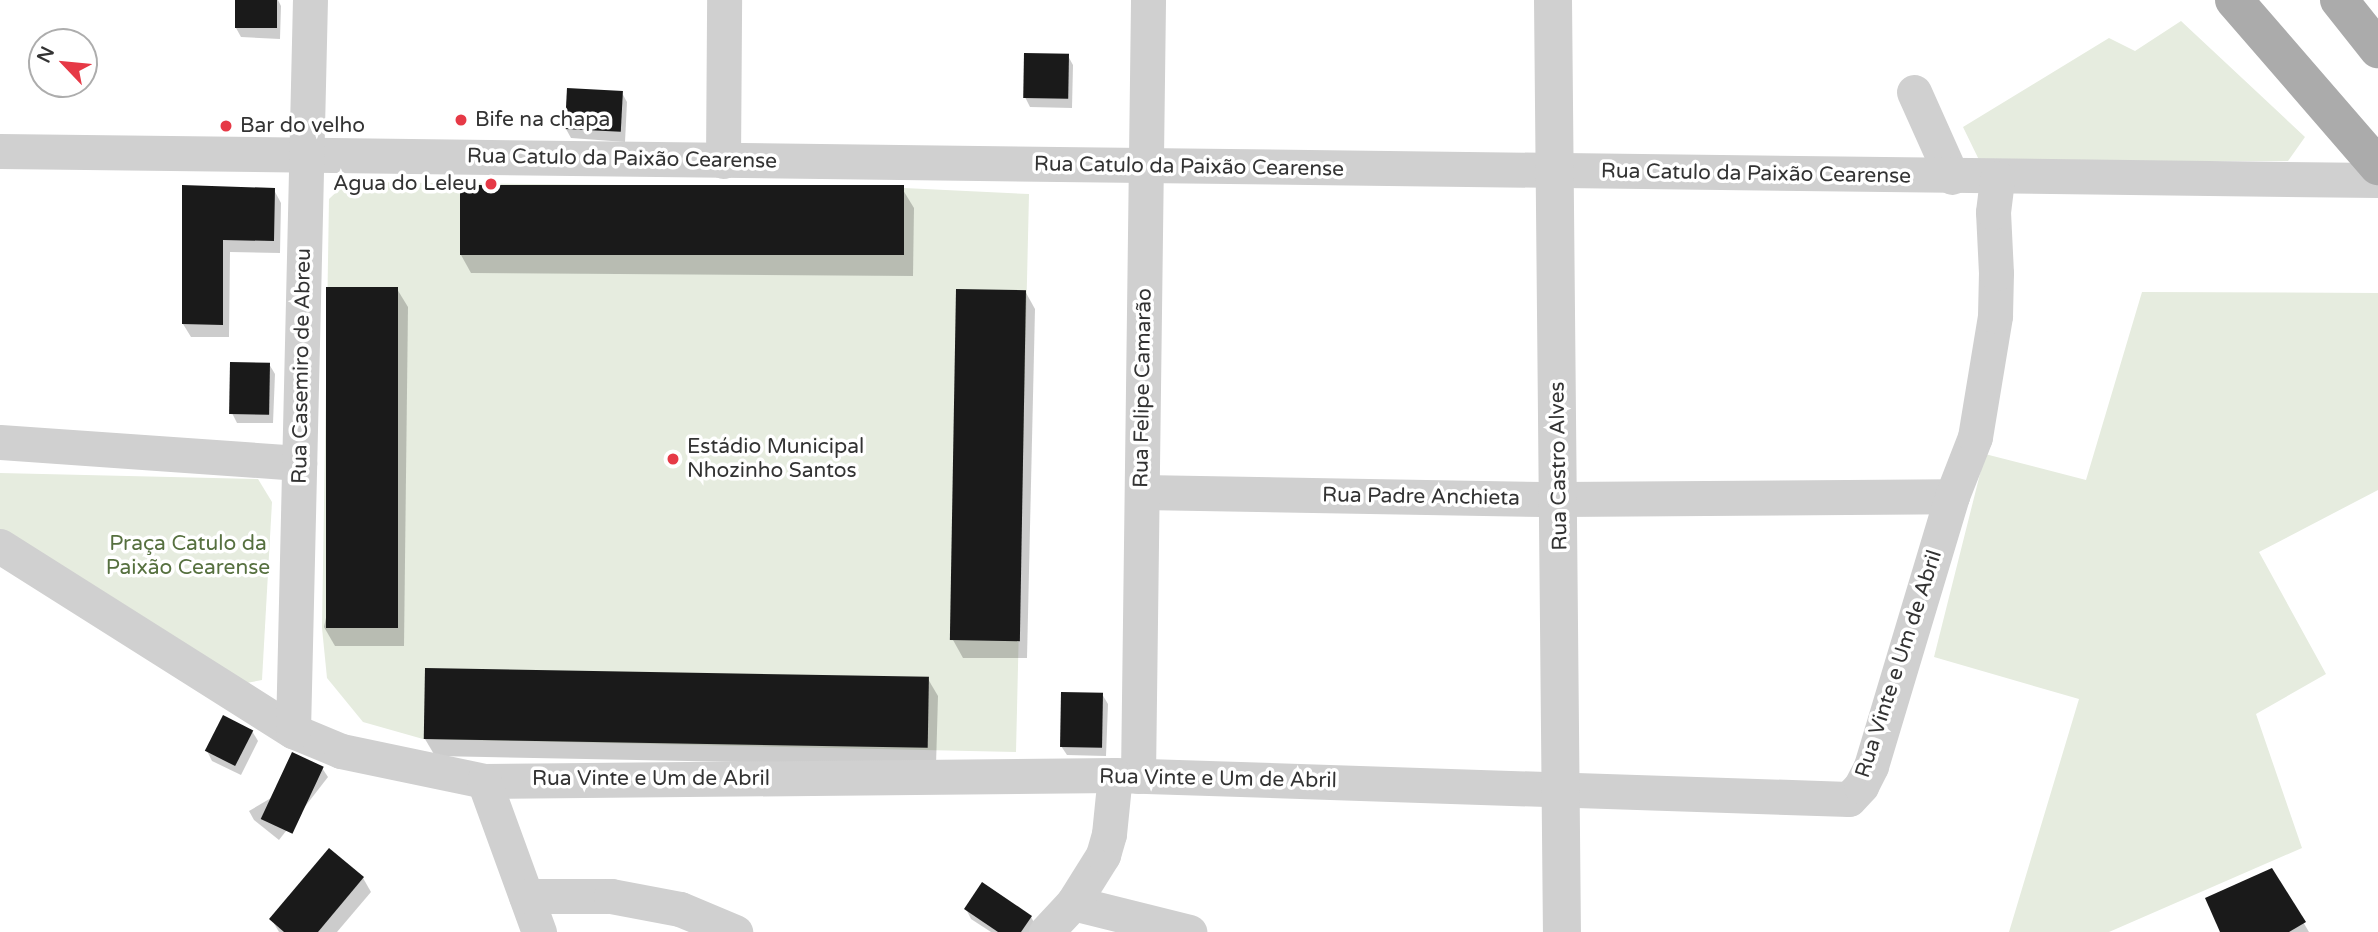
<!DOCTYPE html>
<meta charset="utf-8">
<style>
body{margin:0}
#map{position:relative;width:2378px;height:932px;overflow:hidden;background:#fff;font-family:"Varela Round",sans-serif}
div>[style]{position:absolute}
.green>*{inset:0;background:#e6ecdf}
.shadow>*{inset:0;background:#0003}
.building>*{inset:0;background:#1a1a1a;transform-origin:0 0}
.minor>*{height:35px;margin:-17.5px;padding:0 17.5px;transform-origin:17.5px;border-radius:17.5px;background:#d0d0d0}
.tertiary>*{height:38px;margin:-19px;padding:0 19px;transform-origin:19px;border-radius:19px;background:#d0d0d0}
.primary>*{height:38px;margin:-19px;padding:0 19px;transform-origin:19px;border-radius:19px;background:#ababab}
.dots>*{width:19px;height:19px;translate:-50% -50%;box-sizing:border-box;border:4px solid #fff;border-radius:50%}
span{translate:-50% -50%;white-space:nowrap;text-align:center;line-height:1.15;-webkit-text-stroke:7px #fff;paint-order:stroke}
.poi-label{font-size:21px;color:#333}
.left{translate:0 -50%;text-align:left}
.right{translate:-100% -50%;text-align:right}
.street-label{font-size:21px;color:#333}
.park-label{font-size:21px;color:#56703f}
.north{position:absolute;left:28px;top:28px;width:70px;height:70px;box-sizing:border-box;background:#fff;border:2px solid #adadad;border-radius:50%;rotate:296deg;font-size:19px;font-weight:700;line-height:28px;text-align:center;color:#333}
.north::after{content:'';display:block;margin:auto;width:24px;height:32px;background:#e63946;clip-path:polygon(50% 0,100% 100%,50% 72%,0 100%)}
</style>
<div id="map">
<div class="green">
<div style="clip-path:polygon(2181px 21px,2305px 137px,2288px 161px,1980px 162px,1963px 127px,2109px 38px,2135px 51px)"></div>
<div style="clip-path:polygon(347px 182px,904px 188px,1029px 194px,1016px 752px,423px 739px,363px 722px,327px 678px,322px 628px,329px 199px)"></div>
<div style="clip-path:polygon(2142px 292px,2378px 293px,2378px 490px,2259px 552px,2326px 674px,2256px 714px,2302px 848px,2109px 932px,2009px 932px,2079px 699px,1934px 657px,1985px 454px,2086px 480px)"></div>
<div style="clip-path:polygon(0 473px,258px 479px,272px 502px,262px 680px,241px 684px,0 529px)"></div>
</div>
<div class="shadow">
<div style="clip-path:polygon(237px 0,278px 0,281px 6px,280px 39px,241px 37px,236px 28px)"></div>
<div style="clip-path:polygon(1068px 56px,1073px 65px,1072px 108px,1030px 107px,1025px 97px)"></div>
<div style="clip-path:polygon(622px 93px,627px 102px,625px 142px,571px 138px,566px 129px)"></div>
<div style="clip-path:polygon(184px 187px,274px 190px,281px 203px,280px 253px,230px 252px,229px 337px,191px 337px,183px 324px)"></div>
<div style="clip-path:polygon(903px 190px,914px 208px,913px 276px,471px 273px,461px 255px)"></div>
<div style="clip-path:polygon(397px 289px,408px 307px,404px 646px,335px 646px,324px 627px)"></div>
<div style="clip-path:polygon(1025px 291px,1035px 309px,1027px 658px,963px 658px,953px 640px)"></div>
<div style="clip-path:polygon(269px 364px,275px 374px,273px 423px,237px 423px,232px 413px)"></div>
<div style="clip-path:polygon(928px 679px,938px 696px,936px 766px,435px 756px,425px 739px)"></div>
<div style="clip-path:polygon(1102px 694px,1108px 704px,1106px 756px,1067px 755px,1061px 746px)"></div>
<div style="clip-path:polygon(252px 731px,258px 741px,241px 775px,212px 761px,207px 751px)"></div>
<div style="clip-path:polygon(322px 768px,328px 777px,279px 840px,254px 820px,249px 811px)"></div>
<div style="clip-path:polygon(2272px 870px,2309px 932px,2222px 932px)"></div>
<div style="clip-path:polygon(363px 878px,371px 892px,337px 932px,279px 932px,272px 920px)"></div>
<div style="clip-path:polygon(966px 909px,1031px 917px,1036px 926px,1032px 932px,991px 932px,971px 919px)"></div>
</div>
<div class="building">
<div style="left:235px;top:0;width:42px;height:28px"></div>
<div style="left:1024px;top:53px;width:45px;height:45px;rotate:1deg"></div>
<div style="left:567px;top:88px;width:56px;height:41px;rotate:3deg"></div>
<div style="clip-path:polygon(182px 185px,275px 188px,274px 241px,223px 240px,223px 325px,182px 324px)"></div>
<div style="left:460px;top:185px;width:444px;height:70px"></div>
<div style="left:326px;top:287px;width:72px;height:341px"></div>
<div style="left:956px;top:289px;width:70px;height:351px;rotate:1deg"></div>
<div style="left:230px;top:362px;width:40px;height:52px;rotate:1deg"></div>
<div style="left:425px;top:668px;width:504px;height:71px;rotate:1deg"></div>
<div style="left:1061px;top:692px;width:42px;height:55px;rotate:1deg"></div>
<div style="left:223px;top:715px;width:34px;height:40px;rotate:27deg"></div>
<div style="left:292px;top:752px;width:35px;height:74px;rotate:25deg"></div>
<div style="clip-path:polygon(329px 848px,364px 877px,318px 932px,284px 932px,269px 919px)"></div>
<div style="clip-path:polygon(2272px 868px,2306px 922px,2289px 932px,2220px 932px,2205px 898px)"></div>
<div style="clip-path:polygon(982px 882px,1032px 916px,1021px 932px,998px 932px,964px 909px)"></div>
</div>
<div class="minor">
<div style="left:1914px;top:92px;width:93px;rotate:65.9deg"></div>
<div style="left:0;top:151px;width:2378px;rotate:0.7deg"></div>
<div style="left:723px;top:161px;width:161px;rotate:-89.6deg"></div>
<div style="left:0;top:442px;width:300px;rotate:4deg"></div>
<div style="left:1142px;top:492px;width:418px;rotate:1deg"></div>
<div style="left:1560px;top:499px;width:392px;rotate:-0.4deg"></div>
<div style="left:0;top:546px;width:347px;rotate:32.3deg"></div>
<div style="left:293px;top:731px;width:52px;rotate:22.6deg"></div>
<div style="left:341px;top:751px;width:146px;rotate:11.8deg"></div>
<div style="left:484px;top:781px;width:631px;rotate:-0.54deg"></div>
<div style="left:1115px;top:775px;width:734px;rotate:1.87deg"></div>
<div style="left:1849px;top:799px;width:18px;rotate:-47deg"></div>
<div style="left:1861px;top:786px;width:22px;rotate:-63deg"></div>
<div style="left:1871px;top:766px;width:282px;rotate:-73.3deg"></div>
<div style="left:1952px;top:496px;width:63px;rotate:-68.7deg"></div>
<div style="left:1975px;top:437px;width:123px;rotate:-80.6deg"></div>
<div style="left:1995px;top:316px;width:43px;rotate:-88.7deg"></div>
<div style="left:1996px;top:273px;width:61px;rotate:-92.8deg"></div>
<div style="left:1993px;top:212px;width:34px;rotate:-83deg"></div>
<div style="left:293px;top:731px;width:731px;rotate:-88.67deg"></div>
<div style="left:1138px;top:776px;width:776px;rotate:-89.26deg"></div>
<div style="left:484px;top:781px;width:161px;rotate:70deg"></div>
<div style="left:526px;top:896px;width:85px"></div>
<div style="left:611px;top:896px;width:70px;rotate:10.7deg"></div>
<div style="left:680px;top:909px;width:60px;rotate:22.7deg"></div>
<div style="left:1073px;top:903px;width:120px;rotate:14deg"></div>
<div style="left:1046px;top:932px;width:40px;rotate:-47deg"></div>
<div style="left:1073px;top:903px;width:57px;rotate:-58deg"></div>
<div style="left:1103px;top:855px;width:22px;rotate:-74deg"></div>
<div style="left:1109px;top:834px;width:59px;rotate:-84.2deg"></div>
</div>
<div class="tertiary">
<div style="left:1553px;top:0;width:932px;rotate:89.45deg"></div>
</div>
<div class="primary">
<div style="left:2234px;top:0;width:220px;rotate:49.1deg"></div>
<div style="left:2339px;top:0;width:63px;rotate:51.5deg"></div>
</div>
<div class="dots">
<div style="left:461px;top:120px;background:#e63946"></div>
<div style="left:226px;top:126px;background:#e63946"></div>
<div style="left:491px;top:184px;background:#e63946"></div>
<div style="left:673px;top:459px;background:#e63946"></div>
</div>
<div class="poi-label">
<span class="left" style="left:475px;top:120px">Bife na chapa</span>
<span class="left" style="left:240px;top:126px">Bar do velho</span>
<span class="right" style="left:477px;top:184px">Agua do Leleu</span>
<span class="left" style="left:687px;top:459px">Estádio Municipal<br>Nhozinho Santos</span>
</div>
<div class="street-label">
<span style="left:622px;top:159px;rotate:1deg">Rua Catulo da Paixão Cearense</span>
<span style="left:1189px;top:167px;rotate:1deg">Rua Catulo da Paixão Cearense</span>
<span style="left:1756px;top:174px;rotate:1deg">Rua Catulo da Paixão Cearense</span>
<span style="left:302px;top:366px;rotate:-89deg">Rua Casemiro de Abreu</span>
<span style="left:1143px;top:388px;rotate:-89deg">Rua Felipe Camarão</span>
<span style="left:1559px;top:466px;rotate:-91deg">Rua Castro Alves</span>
<span style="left:1421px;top:497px;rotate:1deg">Rua Padre Anchieta</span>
<span style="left:1899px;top:664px;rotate:-72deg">Rua Vinte e Um de Abril</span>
<span style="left:651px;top:779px">Rua Vinte e Um de Abril</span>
<span style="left:1218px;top:779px;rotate:1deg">Rua Vinte e Um de Abril</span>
</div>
<div class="park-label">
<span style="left:188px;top:556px">Praça Catulo da<br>Paixão Cearense</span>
</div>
<div class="north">N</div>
</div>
